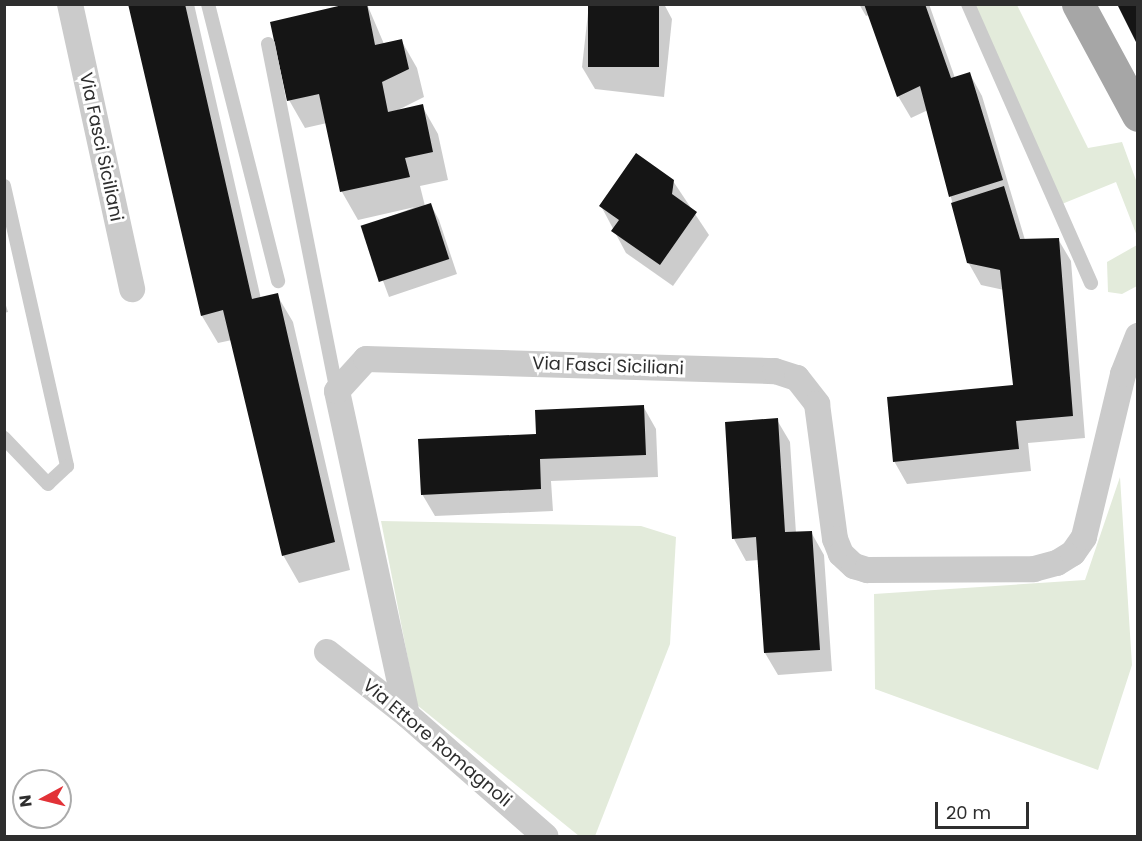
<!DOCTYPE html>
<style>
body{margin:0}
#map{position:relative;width:1142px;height:841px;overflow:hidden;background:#fff;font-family:Poppins,sans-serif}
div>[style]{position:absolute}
.green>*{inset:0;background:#e3ebdb}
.shadow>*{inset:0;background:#0003}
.building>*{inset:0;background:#151515;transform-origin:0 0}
.lane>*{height:14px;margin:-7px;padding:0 7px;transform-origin:7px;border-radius:7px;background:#cbcbcb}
.street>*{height:26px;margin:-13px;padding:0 13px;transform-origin:13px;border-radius:13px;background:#cbcbcb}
.primary>*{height:33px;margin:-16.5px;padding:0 16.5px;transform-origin:16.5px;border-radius:16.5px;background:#a6a6a6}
span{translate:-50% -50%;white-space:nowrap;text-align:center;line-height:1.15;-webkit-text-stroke:6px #fff;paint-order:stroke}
.street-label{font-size:18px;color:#2e2e2e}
.frame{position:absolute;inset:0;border:6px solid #2e2e2e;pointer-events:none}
.north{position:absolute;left:12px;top:769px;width:60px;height:60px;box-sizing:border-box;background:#fff;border:2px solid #ababab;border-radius:50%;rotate:263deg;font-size:16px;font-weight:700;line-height:24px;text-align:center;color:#2e2e2e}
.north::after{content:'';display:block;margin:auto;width:21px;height:27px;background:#e23237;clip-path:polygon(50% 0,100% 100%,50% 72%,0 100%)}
.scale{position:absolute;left:935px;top:802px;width:94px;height:27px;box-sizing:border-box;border:3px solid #2e2e2e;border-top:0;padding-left:8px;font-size:18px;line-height:21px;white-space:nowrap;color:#2e2e2e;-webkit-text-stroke:4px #fff;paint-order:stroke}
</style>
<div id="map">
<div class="green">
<div style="clip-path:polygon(969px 5px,1017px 5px,1088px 148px,1122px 142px,1137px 183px,1137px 236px,1116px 182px,1057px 206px)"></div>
<div style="clip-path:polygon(1137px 245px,1137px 286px,1122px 294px,1108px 292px,1107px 262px)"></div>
<div style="clip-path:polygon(1120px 477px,1132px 665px,1098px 770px,875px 689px,874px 594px,1085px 580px)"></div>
<div style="clip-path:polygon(381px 521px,641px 526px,676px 537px,670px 644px,595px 836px,579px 836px,417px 705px)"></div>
</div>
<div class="shadow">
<div style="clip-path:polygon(130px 4px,194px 4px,261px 299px,277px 295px,293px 322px,350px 570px,299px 583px,283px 555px,232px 340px,218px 343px,202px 316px)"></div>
<div style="clip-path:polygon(367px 4px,384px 44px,401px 40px,417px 68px,424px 97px,396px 111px,422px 106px,438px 134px,448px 180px,420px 186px,425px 206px,431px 205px,439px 220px,457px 274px,389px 297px,363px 227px,415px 207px,358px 220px,342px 192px,327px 123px,305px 128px,289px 100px)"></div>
<div style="clip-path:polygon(589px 4px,664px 4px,672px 19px,664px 97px,595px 89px,582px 67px)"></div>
<div style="clip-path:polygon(859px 4px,929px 4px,955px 78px,970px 74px,982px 96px,1025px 240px,1058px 239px,1071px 261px,1085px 438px,1028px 443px,1031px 471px,907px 484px,894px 461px,1014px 386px,1004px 290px,981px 285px,968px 262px,928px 110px,911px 118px,898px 96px,869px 15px,866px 16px)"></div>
<div style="clip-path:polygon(673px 181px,709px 235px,673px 286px,626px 253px,601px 206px)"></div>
<div style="clip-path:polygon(4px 299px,8px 312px,4px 313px)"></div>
<div style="clip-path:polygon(643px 406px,656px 429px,658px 477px,551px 481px,553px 511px,435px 516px,422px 494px,538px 436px)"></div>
<div style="clip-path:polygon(777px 420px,790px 442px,796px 533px,811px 532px,824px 555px,832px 671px,778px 675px,765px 653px,759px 560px,746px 561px,734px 539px)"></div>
</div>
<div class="building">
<div style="clip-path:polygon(128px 4px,185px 4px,252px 299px,278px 293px,335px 542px,282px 556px,223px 310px,201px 316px)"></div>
<div style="clip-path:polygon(347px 4px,367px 4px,375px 45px,402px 39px,409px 69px,382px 82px,388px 112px,423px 104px,433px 152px,405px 158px,410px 177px,340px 192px,319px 94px,287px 101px,270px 22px)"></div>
<div style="left:588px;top:4px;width:71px;height:63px"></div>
<div style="clip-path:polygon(864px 4px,925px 4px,951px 78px,970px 72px,1003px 180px,949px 197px,920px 86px,897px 97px)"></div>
<div style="clip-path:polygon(1117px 4px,1138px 4px,1138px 46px)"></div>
<div style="clip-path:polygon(636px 153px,674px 180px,672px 194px,697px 212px,660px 265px,611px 231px,619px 220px,599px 206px)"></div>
<div style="clip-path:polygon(1004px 186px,1020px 239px,1059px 238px,1073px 416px,1016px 421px,1019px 449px,893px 462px,887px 397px,1013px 385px,1000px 270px,967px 263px,951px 203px)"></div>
<div style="left:431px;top:203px;width:59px;height:74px;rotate:72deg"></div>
<div style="clip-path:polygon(644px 405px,646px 455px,540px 459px,541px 489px,421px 495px,418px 439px,536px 434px,535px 410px)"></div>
<div style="clip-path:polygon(778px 418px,785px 532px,812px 531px,820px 650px,764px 653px,756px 537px,732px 539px,725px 422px)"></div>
</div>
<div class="lane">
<div style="left:208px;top:4px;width:286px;rotate:75.8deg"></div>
<div style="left:968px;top:4px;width:305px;rotate:66.2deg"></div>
<div style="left:268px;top:44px;width:354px;rotate:78.8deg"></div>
<div style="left:4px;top:186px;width:287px;rotate:77.3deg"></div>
<div style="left:67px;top:466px;width:26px;rotate:137deg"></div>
<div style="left:48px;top:484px;width:64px;rotate:-133.7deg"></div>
</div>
<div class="street">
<div style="left:70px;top:4px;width:292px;rotate:77.7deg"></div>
<div style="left:327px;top:652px;width:102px;rotate:38.2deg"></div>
<div style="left:407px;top:715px;width:184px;rotate:41.2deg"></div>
<div style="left:407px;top:715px;width:331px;rotate:-102.2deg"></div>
<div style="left:337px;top:391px;width:43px;rotate:-47.8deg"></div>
<div style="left:366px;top:359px;width:409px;rotate:1.7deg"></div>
<div style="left:775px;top:371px;width:23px;rotate:18deg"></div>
<div style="left:797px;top:378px;width:33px;rotate:52deg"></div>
<div style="left:817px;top:404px;width:136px;rotate:82.4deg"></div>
<div style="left:835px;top:539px;width:16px;rotate:68deg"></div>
<div style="left:841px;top:554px;width:18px;rotate:43deg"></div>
<div style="left:854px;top:566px;width:14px;rotate:17deg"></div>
<div style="left:867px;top:570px;width:167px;rotate:-0.3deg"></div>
<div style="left:1034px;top:569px;width:24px;rotate:-15deg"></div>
<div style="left:1057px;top:563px;width:19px;rotate:-32deg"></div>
<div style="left:1073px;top:553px;width:19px;rotate:-55deg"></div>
<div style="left:1084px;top:537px;width:168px;rotate:-76.5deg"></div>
<div style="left:1123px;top:374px;width:41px;rotate:-68.5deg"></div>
</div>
<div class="primary">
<div style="left:1078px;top:4px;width:126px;rotate:61.6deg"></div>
</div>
<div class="street-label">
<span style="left:101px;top:147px;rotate:78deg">Via Fasci Siciliani</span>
<span style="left:608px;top:366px;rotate:2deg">Via Fasci Siciliani</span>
<span style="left:437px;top:743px;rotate:40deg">Via Ettore Romagnoli</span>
</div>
<div class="frame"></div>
<div class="north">N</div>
<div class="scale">20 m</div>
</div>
